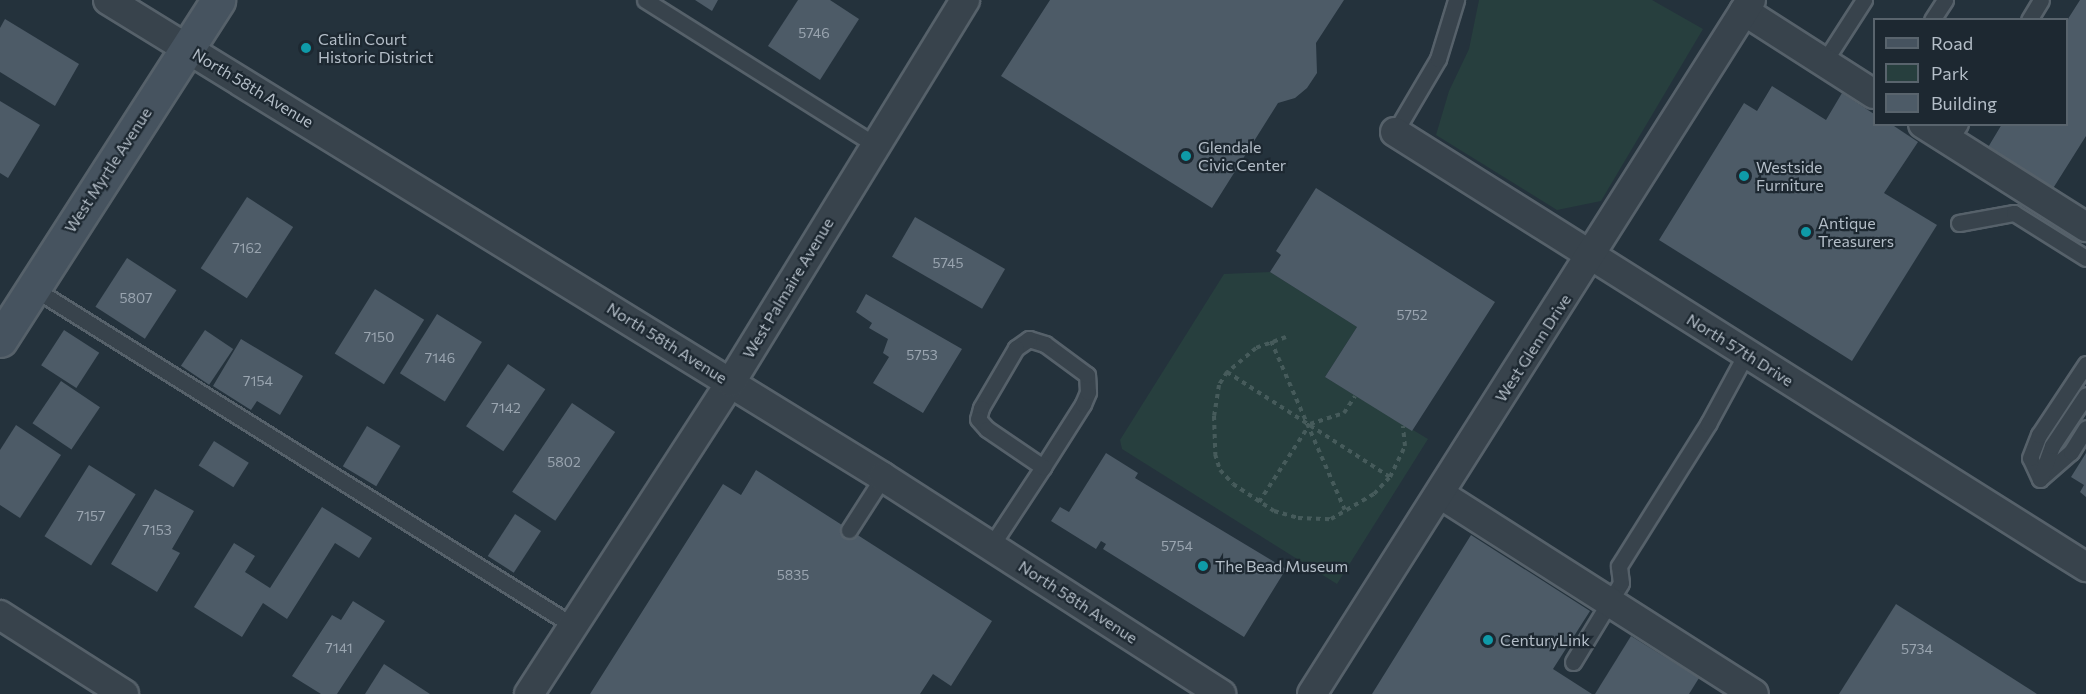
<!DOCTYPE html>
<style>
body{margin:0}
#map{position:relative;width:2086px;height:694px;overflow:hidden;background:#24323c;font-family:Commissioner,sans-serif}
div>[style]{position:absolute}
.green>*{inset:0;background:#273f3e}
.building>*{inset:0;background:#4d5b67;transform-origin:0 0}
.path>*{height:4px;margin-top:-2px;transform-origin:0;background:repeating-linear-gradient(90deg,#465b5b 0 4.5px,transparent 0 9px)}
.roads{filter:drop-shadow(2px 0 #56616a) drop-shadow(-2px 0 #56616a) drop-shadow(0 2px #56616a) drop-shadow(0 -2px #56616a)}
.lane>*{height:15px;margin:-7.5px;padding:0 7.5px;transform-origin:7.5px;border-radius:7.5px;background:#38434c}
.street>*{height:28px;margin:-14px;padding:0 14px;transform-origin:14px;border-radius:14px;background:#38434c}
.secondary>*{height:33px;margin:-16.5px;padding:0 16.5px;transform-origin:16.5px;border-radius:16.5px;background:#46535f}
.dots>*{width:16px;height:16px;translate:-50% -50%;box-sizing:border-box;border:3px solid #1d2831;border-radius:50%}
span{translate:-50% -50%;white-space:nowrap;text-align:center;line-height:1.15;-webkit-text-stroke:4.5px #1d2831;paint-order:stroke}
.number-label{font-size:14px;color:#9aa5b0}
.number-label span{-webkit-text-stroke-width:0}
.poi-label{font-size:16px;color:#b4bec8}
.left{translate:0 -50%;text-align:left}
.street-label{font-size:16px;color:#b4bec8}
.legend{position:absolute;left:1873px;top:18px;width:195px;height:108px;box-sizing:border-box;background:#1d2831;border:2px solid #59646d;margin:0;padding:8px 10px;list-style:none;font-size:18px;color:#b4bec8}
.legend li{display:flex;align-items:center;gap:12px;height:30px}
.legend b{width:30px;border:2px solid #59646d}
</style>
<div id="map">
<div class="green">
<div style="clip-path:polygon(1479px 0,1652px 0,1703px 29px,1601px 201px,1557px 210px,1436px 135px,1449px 91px,1469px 49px)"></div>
<div style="clip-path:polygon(1270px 272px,1357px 327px,1325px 377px,1428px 439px,1337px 584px,1122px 449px,1120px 440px,1224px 274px)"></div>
</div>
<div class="building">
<div style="clip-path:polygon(695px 0,718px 0,712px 11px)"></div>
<div style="clip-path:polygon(798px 0,830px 0,859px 19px,820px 80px,768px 46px)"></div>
<div style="clip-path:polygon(1050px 0,1344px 0,1316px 43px,1317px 73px,1307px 88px,1295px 98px,1278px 103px,1212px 208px,1001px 76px)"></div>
<div style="clip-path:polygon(2080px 0,2086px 0,2086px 136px,2052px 190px,1987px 149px,2002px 124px,2066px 124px,2066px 22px)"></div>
<div style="clip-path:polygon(5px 19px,79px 64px,55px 106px,0 72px,0 28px)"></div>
<div style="clip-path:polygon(1772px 86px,1826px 120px,1842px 93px,1874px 114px,1874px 124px,1891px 124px,1918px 142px,1884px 193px,1937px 225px,1852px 361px,1659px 240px,1744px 103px,1757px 111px)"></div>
<div style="clip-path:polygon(0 101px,40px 125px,8px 178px,0 173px)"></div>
<div style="clip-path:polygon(1316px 188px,1495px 302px,1412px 431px,1325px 377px,1357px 327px,1270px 272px,1281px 255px,1276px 251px)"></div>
<div style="left:247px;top:197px;width:55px;height:85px;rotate:33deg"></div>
<div style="left:915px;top:217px;width:104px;height:46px;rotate:30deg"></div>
<div style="left:127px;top:258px;width:59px;height:58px;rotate:33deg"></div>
<div style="left:375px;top:289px;width:58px;height:76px;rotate:32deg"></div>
<div style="clip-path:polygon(866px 294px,962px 349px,923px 413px,873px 383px,889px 357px,883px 353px,888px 339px,869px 328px,872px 323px,856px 312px)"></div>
<div style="left:437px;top:314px;width:53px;height:70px;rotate:32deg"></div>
<div style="left:64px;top:330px;width:42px;height:42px;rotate:33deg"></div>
<div style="left:205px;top:330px;width:34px;height:43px;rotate:34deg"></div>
<div style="clip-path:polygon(241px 339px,303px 376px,280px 415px,257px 401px,251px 410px,213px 386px)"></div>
<div style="left:508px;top:364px;width:45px;height:75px;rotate:34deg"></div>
<div style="left:61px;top:381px;width:47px;height:51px;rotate:34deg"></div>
<div style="left:572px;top:403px;width:52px;height:107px;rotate:34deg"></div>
<div style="clip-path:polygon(16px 425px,61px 455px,20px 518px,0 505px,0 450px)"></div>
<div style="left:367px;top:426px;width:39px;height:47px;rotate:31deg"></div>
<div style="left:214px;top:441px;width:41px;height:29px;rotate:32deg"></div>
<div style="clip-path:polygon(1106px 453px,1138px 473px,1135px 478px,1286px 569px,1244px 637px,1103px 549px,1106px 544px,1101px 541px,1096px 549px,1051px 521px,1060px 507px,1069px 512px)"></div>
<div style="clip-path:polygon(2086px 453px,2086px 497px,2080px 492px,2084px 485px,2071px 477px)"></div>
<div style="left:89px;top:465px;width:55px;height:84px;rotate:32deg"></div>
<div style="clip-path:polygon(756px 470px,992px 621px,951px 686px,933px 674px,920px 694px,590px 694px,723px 484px,741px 495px)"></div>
<div style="clip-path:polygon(155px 489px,194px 511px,172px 549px,180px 553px,157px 592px,111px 564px)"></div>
<div style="clip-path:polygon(322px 507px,372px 538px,359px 558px,335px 543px,287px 619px,263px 603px,242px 637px,194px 607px,234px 543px,255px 556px,245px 572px,270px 588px)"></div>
<div style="left:515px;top:514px;width:31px;height:50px;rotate:33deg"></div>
<div style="clip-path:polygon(1471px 535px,1590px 611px,1553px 669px,1592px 694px,1372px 694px)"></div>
<div style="clip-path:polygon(353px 601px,385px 621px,337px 694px,321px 694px,292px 676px,332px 615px,341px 620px)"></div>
<div style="clip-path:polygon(1896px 604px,2037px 694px,1839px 694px)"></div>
<div style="clip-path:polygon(1631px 636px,1699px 678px,1689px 694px,1595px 694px)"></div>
<div style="clip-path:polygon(384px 664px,430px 694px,365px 694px)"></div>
</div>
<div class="path">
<div style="left:1286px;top:337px;width:32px;rotate:160deg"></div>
<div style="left:1256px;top:348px;width:38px;rotate:140deg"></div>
<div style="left:1227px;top:372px;width:15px;rotate:122deg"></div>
<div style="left:1219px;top:385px;width:31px;rotate:99deg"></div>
<div style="left:1214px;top:416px;width:38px;rotate:88deg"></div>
<div style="left:1215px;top:454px;width:17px;rotate:73deg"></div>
<div style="left:1220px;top:470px;width:19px;rotate:47deg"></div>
<div style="left:1233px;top:484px;width:49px;rotate:33.4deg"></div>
<div style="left:1274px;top:511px;width:25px;rotate:16deg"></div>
<div style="left:1298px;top:518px;width:33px;rotate:2deg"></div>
<div style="left:1331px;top:519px;width:50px;rotate:-30.2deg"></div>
<div style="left:1374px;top:494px;width:23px;rotate:-47deg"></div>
<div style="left:1390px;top:477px;width:34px;rotate:-64deg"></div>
<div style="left:1405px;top:446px;width:20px;rotate:-96deg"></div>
<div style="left:1271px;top:341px;width:184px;rotate:66.4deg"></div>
<div style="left:1227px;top:372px;width:194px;rotate:32.8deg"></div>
<div style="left:1259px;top:502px;width:93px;rotate:-56.8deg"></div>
<div style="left:1310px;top:424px;width:36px;rotate:-18deg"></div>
<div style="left:1344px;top:413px;width:20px;rotate:-57deg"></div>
</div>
<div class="roads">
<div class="lane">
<div style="left:645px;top:0;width:272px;rotate:32.2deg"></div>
<div style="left:1932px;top:20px;width:24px;rotate:-57deg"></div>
<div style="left:2029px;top:20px;width:23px;rotate:-59deg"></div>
<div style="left:1824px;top:62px;width:74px;rotate:-57.2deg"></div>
<div style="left:1395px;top:132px;width:85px;rotate:-59.5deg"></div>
<div style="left:1438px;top:59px;width:62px;rotate:-73deg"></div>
<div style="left:1949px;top:141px;width:20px;rotate:-57deg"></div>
<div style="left:1959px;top:223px;width:56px;rotate:-10.3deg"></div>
<div style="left:2014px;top:213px;width:85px;rotate:32deg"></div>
<div style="left:33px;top:288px;width:636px;rotate:32.01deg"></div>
<div style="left:2042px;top:477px;width:38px;rotate:-41deg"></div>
<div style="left:2071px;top:452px;width:28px;rotate:-58deg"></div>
<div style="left:2040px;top:479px;width:23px;rotate:-115deg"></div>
<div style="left:2030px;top:458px;width:25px;rotate:-69deg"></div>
<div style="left:2039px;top:435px;width:85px;rotate:-56.5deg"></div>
<div style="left:2040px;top:479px;width:35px;rotate:-70deg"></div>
<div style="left:2052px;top:446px;width:61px;rotate:-56.3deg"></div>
<div style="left:849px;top:530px;width:63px;rotate:-57.3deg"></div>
<div style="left:991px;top:546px;width:95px;rotate:-56.6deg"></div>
<div style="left:1043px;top:467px;width:75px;rotate:-57.6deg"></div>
<div style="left:1083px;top:404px;width:13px;rotate:-67deg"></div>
<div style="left:1088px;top:392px;width:17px;rotate:-93deg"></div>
<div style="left:1087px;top:375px;width:52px;rotate:-143.6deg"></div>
<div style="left:1045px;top:344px;width:17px;rotate:-163deg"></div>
<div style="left:1029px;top:339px;width:16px;rotate:145deg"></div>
<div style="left:1016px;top:348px;width:69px;rotate:120.3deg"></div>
<div style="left:981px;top:408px;width:11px;rotate:105deg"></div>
<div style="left:978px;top:419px;width:13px;rotate:48deg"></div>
<div style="left:987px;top:429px;width:68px;rotate:34.2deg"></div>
<div style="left:1573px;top:662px;width:92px;rotate:-58.7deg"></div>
<div style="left:1621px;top:583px;width:17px;rotate:-97deg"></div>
<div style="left:1619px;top:566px;width:168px;rotate:-57.9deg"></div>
<div style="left:1708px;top:424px;width:80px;rotate:-61.5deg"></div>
</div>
<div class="street">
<div style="left:108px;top:0;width:910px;rotate:31.61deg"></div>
<div style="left:883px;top:477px;width:402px;rotate:32.7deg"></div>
<div style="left:1744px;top:11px;width:154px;rotate:32.6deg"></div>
<div style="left:1923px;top:124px;width:193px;rotate:32.3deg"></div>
<div style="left:1395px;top:132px;width:817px;rotate:32.19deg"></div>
<div style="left:1440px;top:494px;width:372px;rotate:32.5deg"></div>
<div style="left:0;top:615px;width:147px;rotate:32.5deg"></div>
<div style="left:529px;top:694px;width:372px;rotate:-57.1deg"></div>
<div style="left:731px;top:382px;width:448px;rotate:-58.5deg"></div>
<div style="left:1312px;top:694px;width:821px;rotate:-57.68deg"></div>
</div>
<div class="secondary">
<div style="left:0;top:340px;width:404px;rotate:-57.3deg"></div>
</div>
</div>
<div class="dots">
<div style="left:306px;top:48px;background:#0f9aa8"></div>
<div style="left:1186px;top:156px;background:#0f9aa8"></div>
<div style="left:1744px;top:176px;background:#0f9aa8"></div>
<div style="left:1806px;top:232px;background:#0f9aa8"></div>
<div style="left:1203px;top:566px;background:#0f9aa8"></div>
<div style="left:1488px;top:640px;background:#0f9aa8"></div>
</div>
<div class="number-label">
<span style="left:814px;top:33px">5746</span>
<span style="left:247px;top:248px">7162</span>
<span style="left:948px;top:263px">5745</span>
<span style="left:136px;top:298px">5807</span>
<span style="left:1412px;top:315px">5752</span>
<span style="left:379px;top:337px">7150</span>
<span style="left:922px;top:355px">5753</span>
<span style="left:440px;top:358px">7146</span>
<span style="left:258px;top:381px">7154</span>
<span style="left:506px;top:408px">7142</span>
<span style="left:564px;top:462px">5802</span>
<span style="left:91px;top:516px">7157</span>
<span style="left:157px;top:530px">7153</span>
<span style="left:1177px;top:546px">5754</span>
<span style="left:793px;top:575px">5835</span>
<span style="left:339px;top:648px">7141</span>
<span style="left:1917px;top:649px">5734</span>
</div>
<div class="poi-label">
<span class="left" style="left:318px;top:48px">Catlin Court<br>Historic District</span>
<span class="left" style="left:1198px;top:156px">Glendale<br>Civic Center</span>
<span class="left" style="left:1756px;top:176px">Westside<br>Furniture</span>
<span class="left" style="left:1818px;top:232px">Antique<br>Treasurers</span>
<span class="left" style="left:1215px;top:566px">The Bead Museum</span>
<span class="left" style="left:1500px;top:640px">CenturyLink</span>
</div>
<div class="street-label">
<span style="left:253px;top:88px;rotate:31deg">North 58th Avenue</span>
<span style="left:108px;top:170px;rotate:-57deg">West Myrtle Avenue</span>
<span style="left:788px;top:288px;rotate:-59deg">West Palmaire Avenue</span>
<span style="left:667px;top:343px;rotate:32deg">North 58th Avenue</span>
<span style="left:1533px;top:348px;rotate:-57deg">West Glenn Drive</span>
<span style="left:1740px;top:350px;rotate:32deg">North 57th Drive</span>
<span style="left:1078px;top:602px;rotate:33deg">North 58th Avenue</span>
</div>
<ul class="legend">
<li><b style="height:8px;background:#46535f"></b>Road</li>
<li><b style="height:16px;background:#273f3e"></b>Park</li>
<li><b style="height:16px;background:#4d5b67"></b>Building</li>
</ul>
</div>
